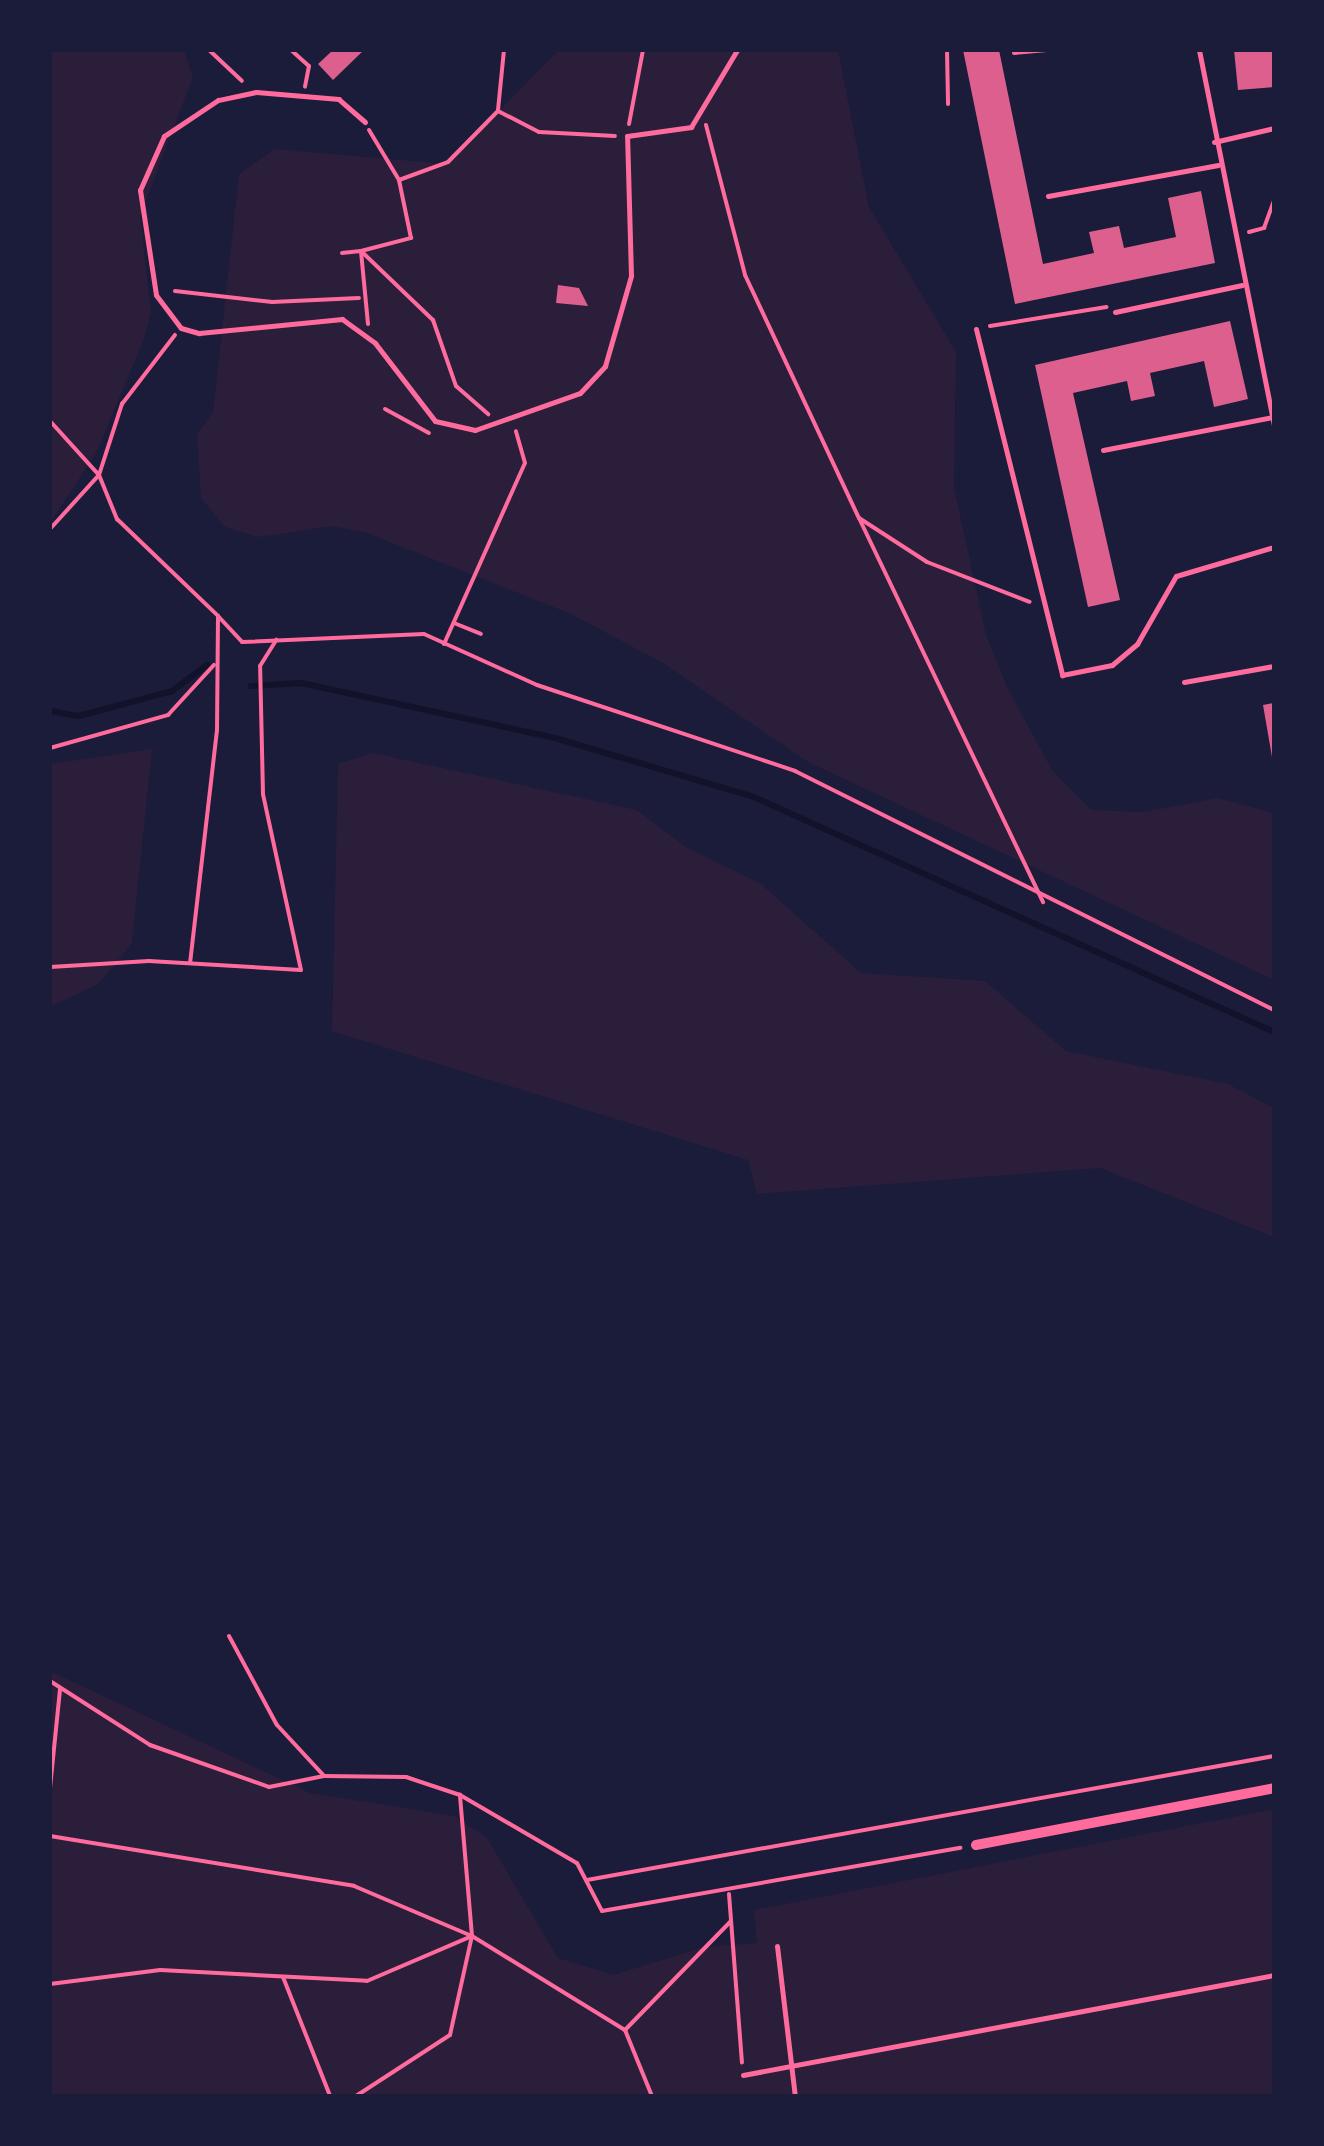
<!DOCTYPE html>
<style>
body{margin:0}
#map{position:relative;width:1324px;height:2146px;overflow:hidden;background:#1b1b3a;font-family:"Golos Text",sans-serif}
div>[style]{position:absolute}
.green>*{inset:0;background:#2a1e3b}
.stream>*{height:6px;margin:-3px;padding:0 3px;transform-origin:3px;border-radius:3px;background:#12122b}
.building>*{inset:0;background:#dd5f8e}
.path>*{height:4px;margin:-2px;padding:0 2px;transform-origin:2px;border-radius:2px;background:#ff6b9d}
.service>*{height:5px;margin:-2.5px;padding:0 2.5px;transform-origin:2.5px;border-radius:2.5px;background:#ff6b9d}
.minor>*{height:10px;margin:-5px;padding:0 5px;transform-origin:5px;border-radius:5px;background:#ff6b9d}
span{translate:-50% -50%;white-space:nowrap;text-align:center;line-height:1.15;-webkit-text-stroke:8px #1b1b3a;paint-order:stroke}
.frame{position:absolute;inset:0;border:52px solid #1b1b3a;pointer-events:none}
</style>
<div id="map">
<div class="green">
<div style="clip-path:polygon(50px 50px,184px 50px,193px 77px,140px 216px,151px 313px,143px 342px,96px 453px,50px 523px)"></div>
<div style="clip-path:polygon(559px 50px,838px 50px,869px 207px,956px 352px,954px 487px,986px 635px,1008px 689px,1052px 770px,1091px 810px,1144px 812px,1217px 798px,1274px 813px,1274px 980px,808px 762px,663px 663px,571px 614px,367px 533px,332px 526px,258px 537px,225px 527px,201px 498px,197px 434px,213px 412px,239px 174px,275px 149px,446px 164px)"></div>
<div style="clip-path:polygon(152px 749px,132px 943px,98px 984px,50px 1007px,50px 764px)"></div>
<div style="clip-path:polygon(373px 753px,637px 810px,686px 847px,761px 884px,861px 973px,985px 981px,1066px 1051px,1228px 1084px,1274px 1108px,1274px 1237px,1100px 1168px,757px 1194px,748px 1160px,332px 1031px,338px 764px)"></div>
<div style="clip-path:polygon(50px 1671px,310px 1793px,454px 1816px,487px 1838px,558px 1958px,613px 1975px,704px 1947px,757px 1943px,754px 1910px,1274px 1809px,1274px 2096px,50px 2096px)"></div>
</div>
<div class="stream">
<div style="left:251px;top:686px;width:50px;rotate:-3.4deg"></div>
<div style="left:301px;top:683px;width:260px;rotate:12.2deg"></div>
<div style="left:555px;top:738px;width:208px;rotate:16.5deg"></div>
<div style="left:754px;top:797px;width:571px;rotate:24.32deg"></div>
<div style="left:50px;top:711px;width:29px;rotate:10deg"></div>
<div style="left:79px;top:716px;width:96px;rotate:-15deg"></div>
<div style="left:172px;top:691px;width:44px;rotate:-36.6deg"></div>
</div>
<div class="building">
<div style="clip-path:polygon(333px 50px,364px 50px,333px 80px,318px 64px)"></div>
<div style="clip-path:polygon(963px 50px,999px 50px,1043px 264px,1094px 253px,1089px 232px,1119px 226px,1124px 248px,1176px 237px,1168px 198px,1201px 191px,1215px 263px,1015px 304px)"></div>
<div style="clip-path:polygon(1234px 50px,1274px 50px,1274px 87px,1238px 90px)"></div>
<div style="clip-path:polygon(558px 285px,579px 288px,588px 306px,556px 303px)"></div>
<div style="clip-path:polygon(1230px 321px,1248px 399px,1214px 407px,1204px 361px,1150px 373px,1155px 396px,1131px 401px,1127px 381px,1073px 393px,1120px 600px,1088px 607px,1035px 365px)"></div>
<div style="clip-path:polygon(1274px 703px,1274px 757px,1272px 757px,1263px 705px)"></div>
</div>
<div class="path">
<div style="left:209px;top:50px;width:45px;rotate:43.2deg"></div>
<div style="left:291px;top:50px;width:24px;rotate:42deg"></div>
<div style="left:309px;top:66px;width:21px;rotate:101deg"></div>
<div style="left:947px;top:50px;width:54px;rotate:88.9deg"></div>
<div style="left:1014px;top:53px;width:36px;rotate:-5deg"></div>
<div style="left:498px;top:110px;width:60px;rotate:-84.3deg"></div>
<div style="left:629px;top:124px;width:75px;rotate:-79.3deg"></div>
<div style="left:706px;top:125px;width:155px;rotate:75.4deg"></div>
<div style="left:745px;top:275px;width:268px;rotate:64.9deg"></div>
<div style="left:859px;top:518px;width:81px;rotate:32.9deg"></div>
<div style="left:927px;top:562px;width:110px;rotate:21.2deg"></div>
<div style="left:369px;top:130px;width:58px;rotate:59deg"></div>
<div style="left:399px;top:180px;width:52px;rotate:-20.2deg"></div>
<div style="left:448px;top:162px;width:71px;rotate:-45.6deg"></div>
<div style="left:498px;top:111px;width:46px;rotate:27.1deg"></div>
<div style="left:539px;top:132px;width:76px;rotate:3deg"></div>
<div style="left:1249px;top:232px;width:16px;rotate:-15deg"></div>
<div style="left:1264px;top:228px;width:30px;rotate:-70deg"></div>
<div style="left:342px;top:253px;width:19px;rotate:-6deg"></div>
<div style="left:361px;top:251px;width:100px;rotate:43.8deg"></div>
<div style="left:433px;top:320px;width:70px;rotate:70.8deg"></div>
<div style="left:456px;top:386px;width:43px;rotate:41.2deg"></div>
<div style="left:175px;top:291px;width:98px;rotate:6.5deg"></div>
<div style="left:272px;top:302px;width:87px;rotate:-2.6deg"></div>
<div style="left:368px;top:324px;width:73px;rotate:-95.5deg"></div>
<div style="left:361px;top:251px;width:52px;rotate:-14.6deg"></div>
<div style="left:411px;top:238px;width:59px;rotate:-101.7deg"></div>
<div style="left:990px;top:326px;width:118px;rotate:-9.3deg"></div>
<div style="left:385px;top:409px;width:50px;rotate:28.6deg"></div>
<div style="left:50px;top:421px;width:73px;rotate:47.8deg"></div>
<div style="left:99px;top:475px;width:48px;rotate:67.8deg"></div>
<div style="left:117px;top:519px;width:140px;rotate:43.8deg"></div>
<div style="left:218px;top:616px;width:114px;rotate:90.5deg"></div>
<div style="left:217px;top:730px;width:234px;rotate:96.6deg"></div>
<div style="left:859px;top:518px;width:426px;rotate:64.4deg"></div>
<div style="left:50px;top:529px;width:73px;rotate:-47.8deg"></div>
<div style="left:99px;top:475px;width:75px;rotate:-72.1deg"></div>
<div style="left:122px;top:404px;width:87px;rotate:-52.5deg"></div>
<div style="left:218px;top:616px;width:35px;rotate:47deg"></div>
<div style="left:242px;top:642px;width:182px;rotate:-2.5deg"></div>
<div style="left:424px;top:634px;width:124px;rotate:24.3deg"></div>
<div style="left:537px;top:685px;width:272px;rotate:18.4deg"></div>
<div style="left:795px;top:771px;width:535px;rotate:26.52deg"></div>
<div style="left:454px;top:623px;width:29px;rotate:22deg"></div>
<div style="left:444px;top:644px;width:198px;rotate:-65.9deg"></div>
<div style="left:525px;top:463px;width:33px;rotate:-106deg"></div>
<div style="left:50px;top:748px;width:123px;rotate:-15.6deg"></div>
<div style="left:168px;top:715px;width:68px;rotate:-47.4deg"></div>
<div style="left:50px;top:967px;width:99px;rotate:-3.5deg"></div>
<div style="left:149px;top:961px;width:152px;rotate:3.4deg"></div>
<div style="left:301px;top:970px;width:180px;rotate:-102.2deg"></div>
<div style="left:263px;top:794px;width:128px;rotate:-91.3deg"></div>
<div style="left:260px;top:666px;width:31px;rotate:-58deg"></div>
<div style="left:229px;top:1636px;width:101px;rotate:61.7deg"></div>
<div style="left:277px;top:1725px;width:69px;rotate:47.3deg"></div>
<div style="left:324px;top:1776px;width:82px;rotate:0.7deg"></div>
<div style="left:406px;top:1777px;width:57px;rotate:18.4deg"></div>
<div style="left:460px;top:1795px;width:135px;rotate:30.2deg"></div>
<div style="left:577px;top:1863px;width:54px;rotate:62.5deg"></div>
<div style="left:602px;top:1911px;width:364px;rotate:-10deg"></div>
<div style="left:50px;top:1681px;width:119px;rotate:32.6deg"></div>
<div style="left:150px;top:1745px;width:126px;rotate:19.4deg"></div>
<div style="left:269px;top:1787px;width:56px;rotate:-11.3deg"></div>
<div style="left:50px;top:1788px;width:100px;rotate:-84.2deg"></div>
<div style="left:50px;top:1836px;width:308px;rotate:9.3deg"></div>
<div style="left:354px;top:1886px;width:128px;rotate:23deg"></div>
<div style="left:472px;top:1936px;width:180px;rotate:31.6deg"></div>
<div style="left:625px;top:2030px;width:71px;rotate:67.8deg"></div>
<div style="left:587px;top:1880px;width:698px;rotate:-10.23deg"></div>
<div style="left:729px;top:1894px;width:169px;rotate:85.6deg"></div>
<div style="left:283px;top:1977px;width:128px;rotate:68.4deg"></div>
<div style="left:50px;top:1984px;width:111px;rotate:-7.3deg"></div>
<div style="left:160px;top:1970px;width:207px;rotate:3deg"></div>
<div style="left:367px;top:1981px;width:114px;rotate:-23.2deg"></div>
<div style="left:625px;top:2030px;width:151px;rotate:-45.8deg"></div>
<div style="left:356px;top:2096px;width:112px;rotate:-33deg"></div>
<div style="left:450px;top:2035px;width:101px;rotate:-77.5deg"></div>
<div style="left:472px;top:1936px;width:142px;rotate:-94.9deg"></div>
</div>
<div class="service">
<div style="left:1199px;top:50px;width:383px;rotate:78.7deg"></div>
<div style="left:365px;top:122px;width:35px;rotate:-139deg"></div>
<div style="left:339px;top:99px;width:83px;rotate:-175.2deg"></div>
<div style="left:256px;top:92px;width:39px;rotate:168deg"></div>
<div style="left:218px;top:100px;width:65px;rotate:146.3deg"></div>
<div style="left:164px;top:136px;width:59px;rotate:114deg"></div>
<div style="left:140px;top:190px;width:106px;rotate:81.3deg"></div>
<div style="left:156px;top:295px;width:41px;rotate:52.9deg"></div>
<div style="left:181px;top:328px;width:19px;rotate:16deg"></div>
<div style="left:199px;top:333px;width:144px;rotate:-5.6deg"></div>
<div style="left:342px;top:319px;width:41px;rotate:36deg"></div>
<div style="left:375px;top:343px;width:98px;rotate:52.4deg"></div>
<div style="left:435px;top:421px;width:41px;rotate:12.7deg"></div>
<div style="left:475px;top:430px;width:111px;rotate:-19.4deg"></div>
<div style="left:580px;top:393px;width:37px;rotate:-47deg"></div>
<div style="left:605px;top:366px;width:94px;rotate:-73.9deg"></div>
<div style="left:631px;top:276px;width:140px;rotate:-91.6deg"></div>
<div style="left:627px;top:136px;width:65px;rotate:-8deg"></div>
<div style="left:691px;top:127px;width:90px;rotate:-59.1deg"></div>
<div style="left:1214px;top:142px;width:62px;rotate:-13.1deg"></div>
<div style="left:1048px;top:196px;width:173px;rotate:-10.3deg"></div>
<div style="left:1115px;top:312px;width:130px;rotate:-12deg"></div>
<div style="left:976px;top:329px;width:357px;rotate:76deg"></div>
<div style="left:1062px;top:675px;width:51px;rotate:-11.3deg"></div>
<div style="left:1112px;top:665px;width:33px;rotate:-40deg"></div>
<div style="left:1137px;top:644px;width:78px;rotate:-60.2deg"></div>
<div style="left:1176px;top:576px;width:102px;rotate:-16.5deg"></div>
<div style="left:1103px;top:450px;width:172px;rotate:-11deg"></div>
<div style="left:1184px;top:682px;width:91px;rotate:-10.1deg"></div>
<div style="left:777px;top:1946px;width:151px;rotate:83.2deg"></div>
<div style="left:743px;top:2075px;width:540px;rotate:-10.67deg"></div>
</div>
<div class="minor">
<div style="left:976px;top:1845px;width:303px;rotate:-10.8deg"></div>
</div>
<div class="frame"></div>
</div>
